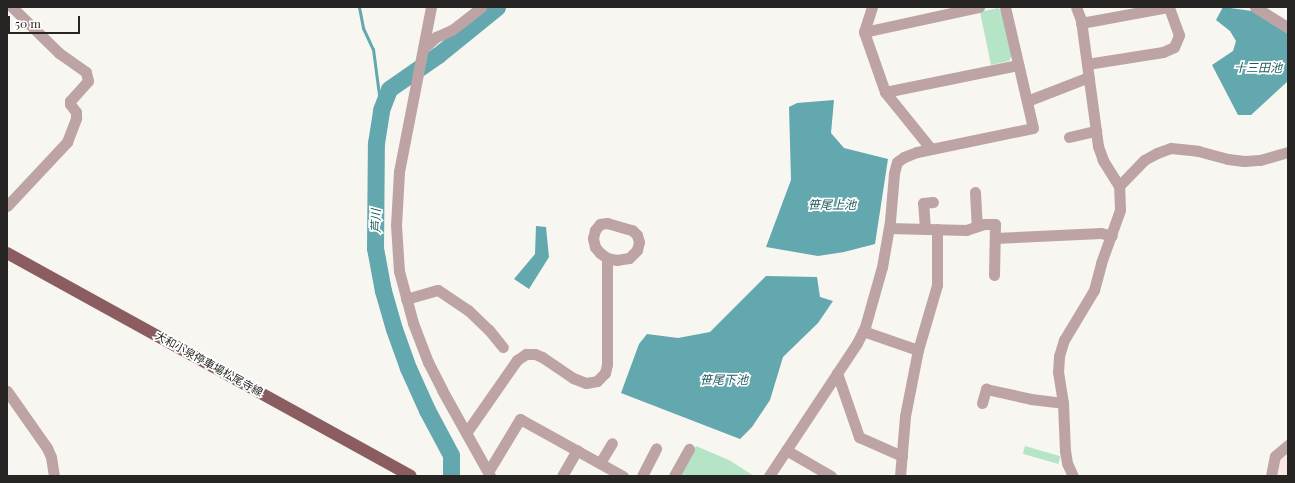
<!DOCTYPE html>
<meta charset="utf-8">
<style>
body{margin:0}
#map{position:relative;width:1295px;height:483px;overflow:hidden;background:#f7f6f1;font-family:"Playfair Display","Noto Sans JP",serif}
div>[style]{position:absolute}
.education>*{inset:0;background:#fce7e4}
.green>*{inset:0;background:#b5e5c6;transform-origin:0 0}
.water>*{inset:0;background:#62a8ae}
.stream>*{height:3px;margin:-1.5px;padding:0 1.5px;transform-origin:1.5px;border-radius:1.5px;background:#62a8ae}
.river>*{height:17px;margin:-8.5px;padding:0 8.5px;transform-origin:8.5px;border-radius:8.5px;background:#62a8ae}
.minor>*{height:11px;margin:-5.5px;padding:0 5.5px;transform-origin:5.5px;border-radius:5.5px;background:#bea3a4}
.major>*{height:12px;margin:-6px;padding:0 6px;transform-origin:6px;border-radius:6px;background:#8b5d60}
span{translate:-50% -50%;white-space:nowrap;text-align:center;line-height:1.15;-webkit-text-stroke:3.5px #fff;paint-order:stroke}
.street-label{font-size:11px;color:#262523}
.water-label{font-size:12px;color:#1f5b5f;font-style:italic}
.frame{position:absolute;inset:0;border:8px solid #262523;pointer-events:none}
.scale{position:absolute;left:8px;top:16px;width:72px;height:18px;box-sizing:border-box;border:2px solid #262523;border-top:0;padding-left:5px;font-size:12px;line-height:14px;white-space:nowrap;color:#262523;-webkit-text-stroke:3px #fff;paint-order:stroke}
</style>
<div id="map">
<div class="education">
<div style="clip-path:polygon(1288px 449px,1288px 476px,1273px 476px,1279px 457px)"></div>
</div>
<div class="green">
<div style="clip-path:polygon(998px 8px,1003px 12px,1012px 56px,1009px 61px,991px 65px,980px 12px)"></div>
<div style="clip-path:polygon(696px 446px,729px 460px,754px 476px,680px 476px)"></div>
<div style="left:1025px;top:446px;width:37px;height:8px;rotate:16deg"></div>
</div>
<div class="water">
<div style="clip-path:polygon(1223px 7px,1252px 11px,1288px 34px,1288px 81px,1251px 115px,1238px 115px,1212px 65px,1233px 51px,1236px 41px,1230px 31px,1216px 20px)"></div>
<div style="clip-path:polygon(834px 100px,831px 133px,844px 148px,888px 159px,875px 244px,844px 252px,818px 256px,766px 247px,791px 180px,789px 107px,797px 103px)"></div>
<div style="clip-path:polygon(536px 226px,546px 227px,549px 257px,529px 289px,514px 279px,535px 254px)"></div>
<div style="clip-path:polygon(766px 276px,817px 277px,820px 297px,833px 301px,818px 323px,783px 357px,770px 400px,752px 427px,740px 439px,621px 393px,639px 344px,647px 334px,678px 338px,710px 332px)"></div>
</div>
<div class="stream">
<div style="left:359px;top:7px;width:21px;rotate:79deg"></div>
<div style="left:363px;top:28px;width:23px;rotate:65deg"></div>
<div style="left:373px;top:49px;width:62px;rotate:82.5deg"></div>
</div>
<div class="river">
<div style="left:451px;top:476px;width:21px;rotate:-90deg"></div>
<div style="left:451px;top:455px;width:51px;rotate:-118.1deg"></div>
<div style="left:427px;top:410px;width:46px;rotate:-114.3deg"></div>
<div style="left:408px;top:368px;width:41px;rotate:-109.7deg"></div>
<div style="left:394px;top:329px;width:40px;rotate:-106deg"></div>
<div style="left:383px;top:291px;width:44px;rotate:-100.5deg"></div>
<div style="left:375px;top:248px;width:105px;rotate:-89.5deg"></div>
<div style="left:376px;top:143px;width:33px;rotate:-81deg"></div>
<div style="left:381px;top:110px;width:22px;rotate:-69deg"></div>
<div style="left:389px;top:89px;width:60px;rotate:-34.8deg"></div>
<div style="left:438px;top:55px;width:76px;rotate:-39.1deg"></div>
</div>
<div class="minor">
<div style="left:431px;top:7px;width:168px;rotate:101deg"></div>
<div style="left:399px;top:172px;width:53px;rotate:93.2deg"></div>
<div style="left:396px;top:225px;width:46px;rotate:86.3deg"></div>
<div style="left:399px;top:271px;width:54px;rotate:74.9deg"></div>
<div style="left:413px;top:323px;width:42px;rotate:69deg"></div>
<div style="left:428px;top:362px;width:31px;rotate:63deg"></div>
<div style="left:442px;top:390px;width:98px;rotate:60.8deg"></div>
<div style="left:872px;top:7px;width:26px;rotate:108deg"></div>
<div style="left:864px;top:32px;width:64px;rotate:70.7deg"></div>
<div style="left:885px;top:92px;width:73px;rotate:51.1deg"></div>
<div style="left:1255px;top:7px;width:39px;rotate:32deg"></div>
<div style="left:1081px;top:23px;width:88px;rotate:-10.4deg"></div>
<div style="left:864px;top:32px;width:118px;rotate:-12.3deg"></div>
<div style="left:423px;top:49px;width:18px;rotate:-43deg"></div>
<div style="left:436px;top:37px;width:17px;rotate:-24deg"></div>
<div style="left:452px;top:30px;width:37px;rotate:-38deg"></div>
<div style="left:1087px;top:64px;width:77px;rotate:-9deg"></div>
<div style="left:1163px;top:52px;width:12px;rotate:-24deg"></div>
<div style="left:1174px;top:47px;width:13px;rotate:-67deg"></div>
<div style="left:1179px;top:35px;width:30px;rotate:-110deg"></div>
<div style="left:885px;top:92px;width:136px;rotate:-11.5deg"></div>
<div style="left:1027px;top:101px;width:66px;rotate:-21.2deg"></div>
<div style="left:1069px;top:137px;width:28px;rotate:-13deg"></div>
<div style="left:1119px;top:186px;width:36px;rotate:-46deg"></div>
<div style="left:1144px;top:160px;width:15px;rotate:-28deg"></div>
<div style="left:1157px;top:153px;width:15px;rotate:-20deg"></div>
<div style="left:1171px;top:148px;width:27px;rotate:6deg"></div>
<div style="left:1198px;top:151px;width:31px;rotate:15deg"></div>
<div style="left:1228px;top:159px;width:16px;rotate:7deg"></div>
<div style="left:1244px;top:161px;width:16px;rotate:-4deg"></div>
<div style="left:1260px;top:160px;width:29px;rotate:-16deg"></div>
<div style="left:975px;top:192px;width:34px;rotate:87deg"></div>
<div style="left:7px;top:206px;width:88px;rotate:-46.8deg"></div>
<div style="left:67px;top:142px;width:26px;rotate:-69deg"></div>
<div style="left:76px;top:118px;width:6px;rotate:-90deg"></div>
<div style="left:76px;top:112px;width:10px;rotate:-127deg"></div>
<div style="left:70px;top:104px;width:3px;rotate:-90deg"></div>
<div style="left:70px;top:101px;width:27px;rotate:-48deg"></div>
<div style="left:88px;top:81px;width:9px;rotate:-103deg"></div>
<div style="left:86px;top:72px;width:33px;rotate:-145deg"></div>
<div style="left:59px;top:53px;width:66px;rotate:-135.6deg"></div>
<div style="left:607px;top:223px;width:26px;rotate:16deg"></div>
<div style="left:632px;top:230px;width:7px;rotate:45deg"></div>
<div style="left:637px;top:235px;width:7px;rotate:74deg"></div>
<div style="left:639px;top:242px;width:8px;rotate:104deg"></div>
<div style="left:637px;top:250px;width:11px;rotate:135deg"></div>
<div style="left:629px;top:258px;width:12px;rotate:171deg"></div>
<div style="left:617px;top:260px;width:10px;rotate:-169deg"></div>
<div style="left:607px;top:258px;width:9px;rotate:-144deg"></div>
<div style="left:600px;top:253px;width:8px;rotate:-130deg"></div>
<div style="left:595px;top:247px;width:9px;rotate:-103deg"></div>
<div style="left:593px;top:238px;width:8px;rotate:-76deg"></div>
<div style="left:595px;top:230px;width:8px;rotate:-50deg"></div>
<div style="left:600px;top:224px;width:7px;rotate:-8deg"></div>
<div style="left:889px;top:228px;width:77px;rotate:1.5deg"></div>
<div style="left:966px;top:230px;width:19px;rotate:-18deg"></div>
<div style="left:984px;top:224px;width:11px"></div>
<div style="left:995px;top:224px;width:51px;rotate:91.1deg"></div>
<div style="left:925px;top:229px;width:26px;rotate:-94deg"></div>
<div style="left:923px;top:203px;width:10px;rotate:-6deg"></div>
<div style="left:995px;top:238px;width:106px;rotate:-2.7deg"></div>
<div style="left:1101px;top:233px;width:11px;rotate:15deg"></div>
<div style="left:406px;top:299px;width:33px;rotate:-16deg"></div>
<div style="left:438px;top:290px;width:36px;rotate:34deg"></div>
<div style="left:468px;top:310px;width:29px;rotate:44deg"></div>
<div style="left:489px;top:330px;width:22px;rotate:51deg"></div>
<div style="left:863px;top:331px;width:58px;rotate:19.1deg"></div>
<div style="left:837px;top:373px;width:68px;rotate:71deg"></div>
<div style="left:859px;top:437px;width:47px;rotate:23.8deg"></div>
<div style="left:7px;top:391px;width:70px;rotate:54.9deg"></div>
<div style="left:47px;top:448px;width:10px;rotate:66deg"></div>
<div style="left:51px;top:457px;width:19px;rotate:81deg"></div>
<div style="left:982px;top:403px;width:15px;rotate:-74deg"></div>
<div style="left:986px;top:389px;width:46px;rotate:12.5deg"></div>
<div style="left:1031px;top:399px;width:32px;rotate:7deg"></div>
<div style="left:466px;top:433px;width:89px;rotate:-55.1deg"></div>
<div style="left:517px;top:360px;width:11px;rotate:-34deg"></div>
<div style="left:526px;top:354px;width:9px"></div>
<div style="left:535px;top:354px;width:8px;rotate:23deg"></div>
<div style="left:542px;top:357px;width:37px;rotate:34deg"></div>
<div style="left:573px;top:378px;width:14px;rotate:21deg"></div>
<div style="left:586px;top:383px;width:11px;rotate:-10deg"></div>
<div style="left:597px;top:381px;width:11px;rotate:-45deg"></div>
<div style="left:605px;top:373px;width:9px;rotate:-77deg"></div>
<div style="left:607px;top:364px;width:106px;rotate:-90deg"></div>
<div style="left:786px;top:450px;width:52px;rotate:30deg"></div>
<div style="left:600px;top:463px;width:23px;rotate:-59deg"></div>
<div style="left:488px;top:472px;width:62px;rotate:-58.9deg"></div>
<div style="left:520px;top:419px;width:118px;rotate:29deg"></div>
<div style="left:562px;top:476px;width:30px;rotate:-60deg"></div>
<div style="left:642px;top:476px;width:31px;rotate:-63deg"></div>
<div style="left:674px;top:476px;width:31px;rotate:-61deg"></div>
<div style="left:769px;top:476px;width:159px;rotate:-56.5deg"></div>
<div style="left:857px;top:343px;width:18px;rotate:-63deg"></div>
<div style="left:865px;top:327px;width:62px;rotate:-74.2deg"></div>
<div style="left:882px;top:267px;width:47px;rotate:-80.1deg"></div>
<div style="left:890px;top:221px;width:48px;rotate:-85.2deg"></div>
<div style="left:894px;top:173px;width:11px;rotate:-75deg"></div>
<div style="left:897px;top:162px;width:9px;rotate:-36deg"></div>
<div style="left:904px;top:157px;width:14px;rotate:-21deg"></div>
<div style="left:917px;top:152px;width:118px;rotate:-11.7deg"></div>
<div style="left:1033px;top:128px;width:124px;rotate:-103deg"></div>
<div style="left:900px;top:476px;width:60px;rotate:-85.2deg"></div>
<div style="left:905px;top:416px;width:67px;rotate:-78.9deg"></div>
<div style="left:918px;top:350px;width:68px;rotate:-73.7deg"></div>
<div style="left:937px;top:285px;width:56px;rotate:-90deg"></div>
<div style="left:1073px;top:476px;width:14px;rotate:-115deg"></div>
<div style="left:1067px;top:463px;width:12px;rotate:-99deg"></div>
<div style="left:1065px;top:451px;width:48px;rotate:-92.4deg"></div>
<div style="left:1063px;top:403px;width:31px;rotate:-99deg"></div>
<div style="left:1058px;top:372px;width:16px;rotate:-86deg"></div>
<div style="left:1059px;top:356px;width:17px;rotate:-73deg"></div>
<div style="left:1064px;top:340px;width:58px;rotate:-59deg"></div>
<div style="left:1094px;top:290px;width:28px;rotate:-75deg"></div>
<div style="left:1101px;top:263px;width:56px;rotate:-70.3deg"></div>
<div style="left:1120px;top:210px;width:24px;rotate:-92deg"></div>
<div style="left:1119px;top:186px;width:31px;rotate:-122deg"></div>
<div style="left:1103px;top:160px;width:15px;rotate:-110deg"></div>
<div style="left:1098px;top:146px;width:127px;rotate:-97.7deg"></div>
<div style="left:1081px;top:20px;width:14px;rotate:-111deg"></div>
<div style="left:1271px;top:476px;width:20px;rotate:-79deg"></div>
<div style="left:1275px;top:456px;width:17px;rotate:-40deg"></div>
</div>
<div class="major">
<div style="left:7px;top:253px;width:461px;rotate:28.9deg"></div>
</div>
<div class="street-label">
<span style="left:209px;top:364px;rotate:29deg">大和小泉停車場松尾寺線</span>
</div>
<div class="water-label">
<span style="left:1258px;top:68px">十三田池</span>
<span style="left:832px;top:205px">笹尾上池</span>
<span style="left:376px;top:221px;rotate:-89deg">芦川</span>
<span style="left:724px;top:380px">笹尾下池</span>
</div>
<div class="frame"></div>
<div class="scale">50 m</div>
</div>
